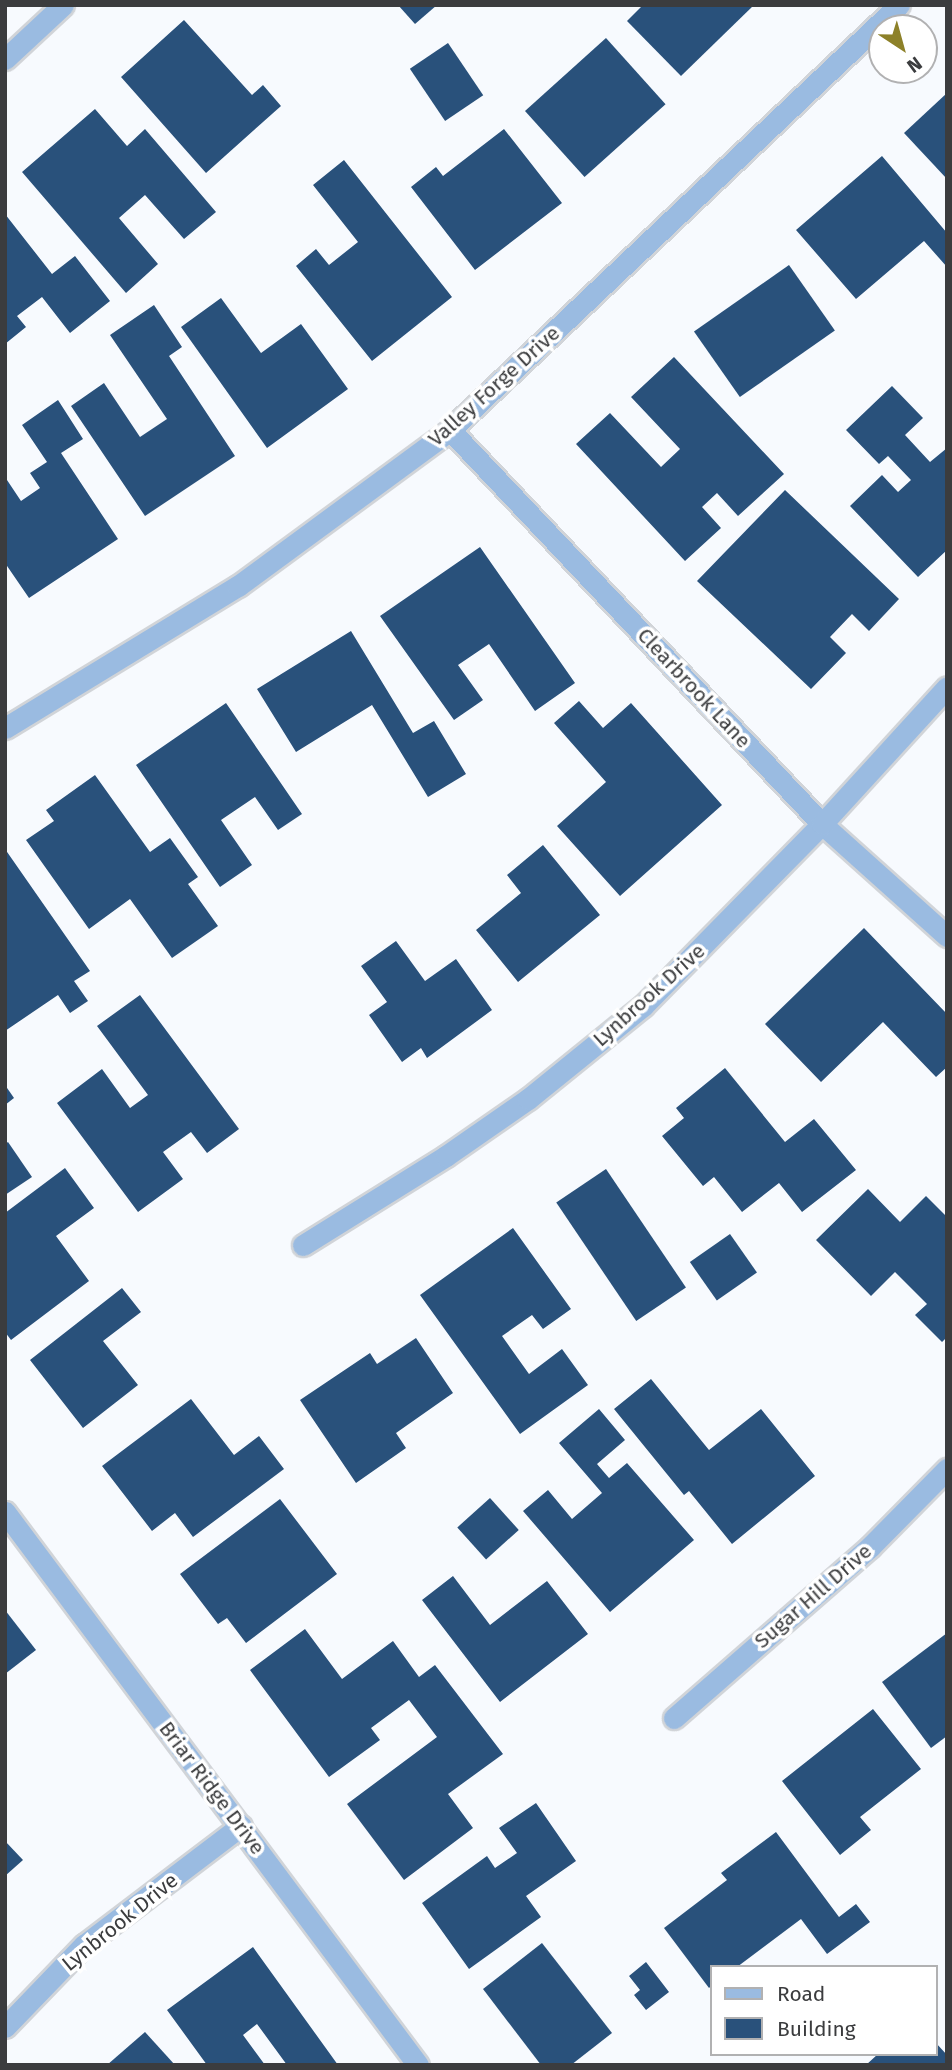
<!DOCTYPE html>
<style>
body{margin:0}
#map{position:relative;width:952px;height:2070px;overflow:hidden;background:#f7fafe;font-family:"Fira Sans",sans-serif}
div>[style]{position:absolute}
.building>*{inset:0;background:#29517b;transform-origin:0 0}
.roads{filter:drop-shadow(2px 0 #d1d4d8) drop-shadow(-2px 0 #d1d4d8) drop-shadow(0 2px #d1d4d8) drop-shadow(0 -2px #d1d4d8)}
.street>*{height:21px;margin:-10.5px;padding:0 10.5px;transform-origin:10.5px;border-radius:10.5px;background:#9abbe1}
span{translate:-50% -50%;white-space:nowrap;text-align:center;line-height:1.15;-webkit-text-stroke:7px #fff;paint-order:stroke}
.street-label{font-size:21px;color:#3b3c3e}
.frame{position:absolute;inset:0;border:7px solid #3b3c3e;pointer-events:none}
.legend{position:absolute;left:710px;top:1965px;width:228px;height:91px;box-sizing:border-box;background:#fff;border:2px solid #b1b1b2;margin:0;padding:9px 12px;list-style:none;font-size:21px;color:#3b3c3e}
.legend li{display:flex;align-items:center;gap:14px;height:35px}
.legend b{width:35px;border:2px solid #b1b1b2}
.north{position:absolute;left:868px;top:14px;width:70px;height:70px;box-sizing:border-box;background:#fff;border:2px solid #b1b1b2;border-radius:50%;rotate:144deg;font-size:19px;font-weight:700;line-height:28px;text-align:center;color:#3b3c3e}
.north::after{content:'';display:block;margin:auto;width:24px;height:32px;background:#8d8129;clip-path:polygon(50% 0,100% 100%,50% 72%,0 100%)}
</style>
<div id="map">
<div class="building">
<div style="clip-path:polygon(398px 5px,437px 5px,415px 24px)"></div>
<div style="clip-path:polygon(643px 5px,754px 5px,681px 76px,627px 21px)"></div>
<div style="clip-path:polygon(184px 20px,252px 95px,263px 85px,281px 106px,206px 173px,121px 77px)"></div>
<div style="left:606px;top:38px;width:89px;height:109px;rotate:48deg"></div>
<div style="left:448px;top:43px;width:63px;height:46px;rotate:56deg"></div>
<div style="clip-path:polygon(947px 93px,947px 179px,904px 133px)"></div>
<div style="clip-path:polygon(95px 109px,127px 146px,145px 129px,216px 212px,184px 239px,145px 195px,119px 218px,158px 264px,126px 293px,22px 172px)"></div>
<div style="clip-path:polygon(504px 129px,562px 203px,475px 270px,411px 187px,436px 167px,443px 176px)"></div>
<div style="clip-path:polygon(882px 156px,947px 233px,947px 267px,924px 241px,856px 299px,796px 230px)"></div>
<div style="clip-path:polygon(344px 160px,452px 297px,372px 361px,296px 266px,316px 249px,329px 265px,358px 242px,313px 185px)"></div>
<div style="clip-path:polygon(5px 214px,52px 274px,75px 256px,110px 301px,70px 333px,42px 297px,17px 316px,26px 327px,5px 344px)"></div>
<div style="left:789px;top:265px;width:80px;height:116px;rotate:55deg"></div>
<div style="clip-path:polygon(221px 298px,261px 353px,301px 324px,348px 389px,267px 448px,181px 327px)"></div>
<div style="clip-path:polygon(154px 305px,182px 347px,169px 356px,235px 456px,145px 516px,71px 406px,104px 383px,140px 437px,167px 419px,110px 335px)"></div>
<div style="clip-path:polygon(674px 357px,784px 474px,738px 516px,717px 493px,702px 507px,721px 528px,685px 561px,576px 444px,610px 413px,661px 467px,680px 449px,631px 397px)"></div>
<div style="clip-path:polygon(892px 386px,923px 418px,905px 435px,930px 462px,947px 448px,947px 550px,918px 577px,850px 506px,882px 475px,898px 492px,911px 480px,888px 456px,879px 464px,846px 430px)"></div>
<div style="clip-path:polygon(58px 400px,83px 439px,61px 453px,118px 539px,29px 598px,5px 563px,5px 477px,21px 501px,40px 488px,30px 473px,47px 462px,22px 425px)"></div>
<div style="clip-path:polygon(785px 490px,899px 599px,869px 631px,852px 614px,830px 637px,846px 653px,811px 689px,697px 581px)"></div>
<div style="clip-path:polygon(480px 547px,575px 683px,535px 711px,489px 644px,458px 665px,483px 700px,454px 720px,380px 616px)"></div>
<div style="clip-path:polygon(351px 631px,413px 733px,434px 721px,466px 774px,428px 797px,372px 705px,296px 752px,257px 689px)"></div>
<div style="clip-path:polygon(579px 701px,603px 728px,631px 703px,722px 805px,620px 896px,557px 826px,606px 782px,554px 723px)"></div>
<div style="clip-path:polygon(226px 703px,302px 814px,278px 830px,255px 797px,221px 820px,252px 865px,220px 887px,136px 765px)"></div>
<div style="clip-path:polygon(95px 775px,150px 852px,170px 838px,198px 877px,188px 884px,218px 926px,172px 958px,130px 899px,89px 929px,26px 840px,54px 821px,46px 810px)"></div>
<div style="clip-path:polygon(543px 845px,600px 915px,518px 982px,476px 930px,521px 893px,507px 875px)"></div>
<div style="clip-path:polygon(5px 849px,90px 971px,74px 981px,88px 1001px,70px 1013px,58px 995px,5px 1031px)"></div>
<div style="clip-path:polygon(864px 928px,947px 1014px,947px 1067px,936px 1077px,883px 1022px,821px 1082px,765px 1024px)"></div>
<div style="clip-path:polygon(396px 941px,425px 981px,456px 959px,492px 1010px,427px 1058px,421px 1048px,402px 1062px,369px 1015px,387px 1002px,361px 966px)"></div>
<div style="clip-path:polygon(140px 995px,239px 1129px,207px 1153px,191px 1132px,163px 1152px,183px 1179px,138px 1212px,57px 1103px,102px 1069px,130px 1108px,148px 1095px,97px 1026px)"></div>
<div style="clip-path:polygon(725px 1068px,785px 1142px,814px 1119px,856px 1170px,802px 1212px,779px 1183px,742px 1212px,714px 1177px,703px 1186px,662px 1136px,684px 1118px,676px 1108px)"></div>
<div style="clip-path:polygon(5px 1085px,14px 1098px,5px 1105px)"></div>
<div style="clip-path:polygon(8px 1142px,32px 1177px,5px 1195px,5px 1144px)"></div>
<div style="clip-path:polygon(65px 1168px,94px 1208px,56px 1236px,89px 1281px,11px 1340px,5px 1332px,5px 1213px)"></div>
<div style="left:606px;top:1169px;width:143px;height:60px;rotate:56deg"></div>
<div style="clip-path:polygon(868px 1189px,900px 1222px,926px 1196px,947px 1217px,947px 1337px,942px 1342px,915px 1315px,927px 1304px,895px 1272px,871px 1296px,816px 1240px)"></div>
<div style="clip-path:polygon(513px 1228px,571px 1309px,543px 1329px,532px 1315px,502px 1336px,529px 1374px,562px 1349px,588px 1385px,520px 1434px,420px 1295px)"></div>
<div style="left:730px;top:1234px;width:47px;height:49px;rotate:55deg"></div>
<div style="clip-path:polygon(122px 1288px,141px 1312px,103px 1341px,138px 1385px,83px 1428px,30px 1360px)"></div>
<div style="clip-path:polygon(416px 1338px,453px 1393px,396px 1433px,406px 1448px,356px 1483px,300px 1400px,370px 1353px,377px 1364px)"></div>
<div style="clip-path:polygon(651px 1379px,709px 1450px,761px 1409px,815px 1476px,732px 1544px,689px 1491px,684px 1495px,614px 1409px)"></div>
<div style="clip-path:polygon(191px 1399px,234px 1455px,259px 1436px,284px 1469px,193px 1537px,175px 1513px,152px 1531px,102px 1466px)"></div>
<div style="clip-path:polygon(599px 1409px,625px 1440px,597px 1464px,609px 1478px,627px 1463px,694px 1540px,610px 1612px,523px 1511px,548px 1490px,572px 1519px,602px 1493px,559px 1443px)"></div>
<div style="left:490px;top:1498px;width:43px;height:44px;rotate:48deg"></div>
<div style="clip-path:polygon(280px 1499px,337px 1574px,246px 1643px,227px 1618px,218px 1624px,180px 1574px)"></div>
<div style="clip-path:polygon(453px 1576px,490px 1625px,547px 1581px,588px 1634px,500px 1702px,422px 1600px)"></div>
<div style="clip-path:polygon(5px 1610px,36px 1650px,5px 1674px)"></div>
<div style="clip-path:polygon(305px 1629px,342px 1679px,393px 1641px,419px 1677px,435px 1665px,503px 1754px,448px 1794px,473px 1828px,404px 1880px,347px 1804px,437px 1737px,409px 1700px,371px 1728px,380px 1740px,329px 1777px,250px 1670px)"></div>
<div style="clip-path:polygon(947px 1633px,947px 1736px,931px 1748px,882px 1682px)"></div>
<div style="clip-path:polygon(873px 1709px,921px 1769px,860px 1817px,871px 1830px,840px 1855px,782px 1781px)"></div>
<div style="clip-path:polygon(536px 1803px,576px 1861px,526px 1896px,541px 1917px,469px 1969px,422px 1903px,487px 1856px,495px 1868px,517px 1853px,499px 1828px)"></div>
<div style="clip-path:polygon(776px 1832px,839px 1917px,856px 1904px,870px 1922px,827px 1954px,801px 1919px,737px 1967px,712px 1967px,712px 1985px,709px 1988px,664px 1928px,727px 1880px,721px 1873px)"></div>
<div style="clip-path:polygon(5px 1841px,23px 1860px,5px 1876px)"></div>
<div style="clip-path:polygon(542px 1943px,612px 2033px,571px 2065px,541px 2065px,483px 1989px)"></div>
<div style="clip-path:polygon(253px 1947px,338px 2065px,287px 2065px,257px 2024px,243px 2035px,265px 2065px,207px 2065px,167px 2010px)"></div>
<div style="clip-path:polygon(646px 1962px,669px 1992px,646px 2010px,634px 1995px,640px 1990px,629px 1976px)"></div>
<div style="clip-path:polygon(145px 2032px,175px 2065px,107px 2065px)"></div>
<div style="clip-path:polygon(936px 2043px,947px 2055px,947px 2065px,866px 2065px,878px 2054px,936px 2054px)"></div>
</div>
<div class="roads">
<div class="street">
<div style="left:5px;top:59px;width:79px;rotate:-43deg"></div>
<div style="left:450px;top:430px;width:542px;rotate:46.65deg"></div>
<div style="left:822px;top:824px;width:168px;rotate:41.9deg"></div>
<div style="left:5px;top:728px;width:273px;rotate:-31.4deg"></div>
<div style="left:238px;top:586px;width:263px;rotate:-36.3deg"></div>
<div style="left:450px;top:430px;width:618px;rotate:-43.43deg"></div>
<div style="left:303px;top:1245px;width:168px;rotate:-31.9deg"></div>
<div style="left:446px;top:1156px;width:100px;rotate:-34.8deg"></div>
<div style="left:528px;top:1099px;width:148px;rotate:-39deg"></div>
<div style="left:643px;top:1006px;width:255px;rotate:-45.5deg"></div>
<div style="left:822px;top:824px;width:185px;rotate:-47.6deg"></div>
<div style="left:5px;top:1512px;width:690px;rotate:53.25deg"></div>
<div style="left:674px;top:1718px;width:260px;rotate:-41.1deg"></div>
<div style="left:870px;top:1547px;width:110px;rotate:-45.4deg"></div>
<div style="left:5px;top:2027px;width:114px;rotate:-46.1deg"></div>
<div style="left:84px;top:1945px;width:197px;rotate:-37.2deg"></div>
</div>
</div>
<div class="street-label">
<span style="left:494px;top:386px;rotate:-42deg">Valley Forge Drive</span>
<span style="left:694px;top:688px;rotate:47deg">Clearbrook Lane</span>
<span style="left:649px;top:995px;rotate:-42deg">Lynbrook Drive</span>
<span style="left:813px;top:1596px;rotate:-41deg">Sugar Hill Drive</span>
<span style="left:212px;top:1788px;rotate:53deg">Briar Ridge Drive</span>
<span style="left:120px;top:1922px;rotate:-39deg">Lynbrook Drive</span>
</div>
<div class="frame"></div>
<ul class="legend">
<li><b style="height:9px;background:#9abbe1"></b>Road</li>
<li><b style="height:19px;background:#29517b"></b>Building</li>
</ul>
<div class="north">N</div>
</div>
